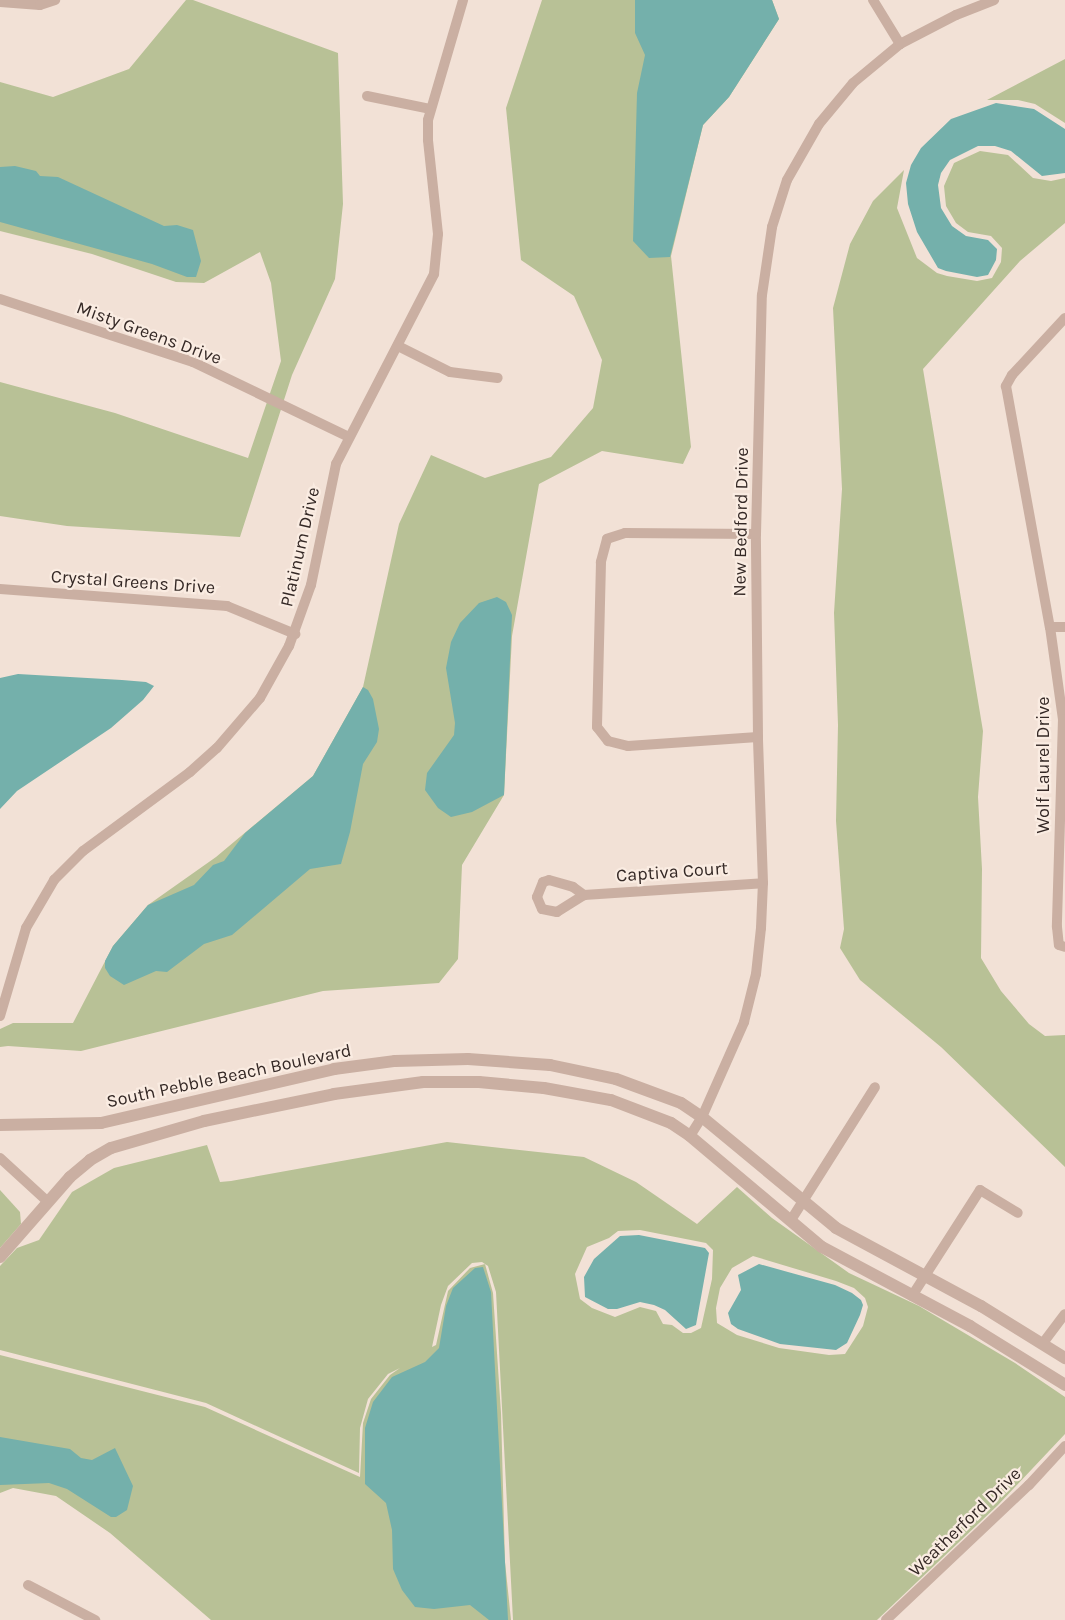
<!DOCTYPE html>
<style>
body{margin:0}
#map{position:relative;width:1065px;height:1620px;overflow:hidden;background:#f2e1d6;font-family:Karla,sans-serif}
div>[style]{position:absolute}
.green>*{inset:0;background:#b8c196}
.water>*{inset:0;background:#74b0ab}
.minor>*{height:10px;margin:-5px;padding:0 5px;transform-origin:5px;border-radius:5px;background:#caafa2}
.tertiary>*{height:12px;margin:-6px;padding:0 6px;transform-origin:6px;border-radius:6px;background:#caafa2}
span{translate:-50% -50%;white-space:nowrap;text-align:center;line-height:1.15;-webkit-text-stroke:4.5px #faece2;paint-order:stroke}
.street-label{font-size:18px;color:#342825}
</style>
<div id="map">
<div class="green">
<div style="clip-path:polygon(186px 0,193px 0,338px 53px,343px 204px,335px 279px,292px 375px,240px 537px,67px 526px,0 516px,0 382px,115px 413px,248px 458px,281px 361px,271px 283px,260px 252px,204px 283px,176px 282px,92px 254px,0 231px,0 82px,53px 97px,129px 69px)"></div>
<div style="clip-path:polygon(542px 0,772px 0,779px 19px,729px 97px,703px 125px,671px 256px,691px 447px,683px 464px,602px 451px,539px 484px,512px 636px,504px 795px,462px 865px,458px 959px,439px 983px,323px 991px,81px 1051px,8px 1046px,0 1047px,0 1029px,13px 1023px,73px 1023px,113px 946px,148px 905px,216px 857px,313px 776px,363px 687px,399px 524px,431px 455px,485px 478px,551px 457px,593px 408px,602px 360px,574px 296px,521px 260px,506px 108px)"></div>
<div style="clip-path:polygon(1065px 59px,1065px 123px,1035px 104px,1018px 100px,987px 100px)"></div>
<div style="clip-path:polygon(980px 151px,1008px 155px,1033px 178px,1051px 181px,1065px 178px,1065px 223px,1020px 261px,923px 369px,983px 731px,978px 797px,982px 869px,981px 958px,1001px 991px,1029px 1024px,1045px 1036px,1065px 1035px,1065px 1167px,941px 1047px,860px 980px,840px 948px,844px 929px,836px 821px,838px 725px,834px 613px,842px 489px,833px 308px,850px 244px,873px 201px,904px 170px,897px 208px,917px 258px,937px 273px,947px 276px,977px 281px,992px 278px,1001px 262px,1002px 248px,991px 236px,968px 232px,956px 223px,946px 206px,944px 186px,954px 163px)"></div>
<div style="clip-path:polygon(evenodd,447px 1142px,584px 1157px,636px 1182px,697px 1224px,737px 1187px,772px 1218px,849px 1273px,919px 1306px,1015px 1363px,1065px 1397px,1065px 1434px,998px 1505px,877px 1620px,513px 1620px,496px 1292px,488px 1266px,482px 1262px,472px 1263px,448px 1286px,441px 1305px,432px 1347px,436px 1345px,448px 1291px,470px 1268px,485px 1264px,493px 1293px,501px 1413px,505px 1562px,511px 1620px,211px 1620px,110px 1533px,56px 1496px,13px 1488px,0 1493px,0 1355px,205px 1407px,360px 1477px,363px 1423px,371px 1399px,390px 1375px,400px 1368px,388px 1374px,368px 1399px,360px 1428px,359px 1473px,206px 1403px,0 1350px,0 1266px,17px 1248px,39px 1240px,72px 1192px,114px 1168px,207px 1145px,220px 1182px,231px 1181px,447px 1142px,640px 1230px,706px 1243px,713px 1250px,712px 1279px,701px 1328px,691px 1333px,683px 1333px,672px 1325px,663px 1324px,656px 1311px,640px 1307px,615px 1317px,592px 1308px,580px 1299px,575px 1274px,587px 1247px,609px 1238px,618px 1231px,640px 1230px,447px 1142px,753px 1256px,836px 1281px,854px 1288px,865px 1298px,868px 1307px,863px 1326px,845px 1354px,829px 1355px,779px 1348px,737px 1335px,717px 1323px,716px 1308px,720px 1288px,732px 1268px,753px 1256px)"></div>
<div style="clip-path:polygon(0 1190px,20px 1212px,21px 1224px,0 1248px)"></div>
</div>
<div class="water">
<div style="clip-path:polygon(635px 0,772px 0,779px 19px,729px 97px,703px 125px,670px 257px,649px 258px,633px 241px,637px 93px,645px 55px,635px 33px)"></div>
<div style="clip-path:polygon(996px 103px,1034px 109px,1065px 129px,1065px 173px,1042px 176px,1011px 151px,995px 146px,978px 146px,950px 160px,941px 173px,938px 185px,941px 208px,952px 226px,966px 236px,988px 240px,997px 249px,996px 260px,988px 275px,977px 277px,946px 271px,938px 268px,917px 232px,908px 204px,906px 183px,911px 165px,921px 148px,951px 119px)"></div>
<div style="clip-path:polygon(15px 166px,36px 171px,40px 176px,58px 177px,164px 226px,177px 225px,193px 230px,201px 261px,196px 277px,187px 277px,152px 264px,0 222px,0 167px)"></div>
<div style="clip-path:polygon(497px 597px,506px 602px,512px 615px,504px 795px,472px 812px,451px 817px,438px 808px,425px 790px,427px 773px,454px 735px,455px 723px,446px 668px,451px 642px,460px 623px,479px 603px)"></div>
<div style="clip-path:polygon(18px 674px,122px 680px,146px 682px,154px 686px,143px 700px,111px 728px,17px 791px,0 809px,0 678px)"></div>
<div style="clip-path:polygon(363px 687px,368px 690px,373px 699px,379px 729px,377px 742px,363px 764px,350px 832px,341px 864px,310px 869px,232px 935px,204px 944px,167px 972px,156px 971px,124px 985px,110px 976px,105px 968px,105px 961px,113px 946px,148px 905px,194px 885px,213px 865px,224px 861px,245px 833px,313px 776px)"></div>
<div style="clip-path:polygon(639px 1235px,705px 1248px,709px 1253px,696px 1325px,686px 1329px,665px 1310px,654px 1305px,640px 1302px,617px 1309px,608px 1309px,585px 1297px,584px 1277px,594px 1259px,620px 1236px)"></div>
<div style="clip-path:polygon(759px 1264px,835px 1285px,852px 1293px,861px 1300px,863px 1305px,860px 1315px,847px 1343px,836px 1350px,780px 1344px,738px 1329px,731px 1324px,728px 1313px,741px 1290px,738px 1275px)"></div>
<div style="clip-path:polygon(483px 1267px,491px 1292px,508px 1620px,489px 1620px,470px 1605px,434px 1609px,415px 1607px,402px 1590px,393px 1569px,392px 1530px,386px 1503px,365px 1484px,365px 1428px,373px 1402px,392px 1377px,425px 1362px,439px 1348px,446px 1306px,453px 1288px,475px 1268px)"></div>
<div style="clip-path:polygon(0 1437px,70px 1449px,81px 1458px,92px 1460px,115px 1448px,133px 1486px,127px 1510px,116px 1517px,111px 1517px,67px 1489px,49px 1483px,0 1485px)"></div>
</div>
<div class="minor">
<div style="left:873px;top:0;width:52px;rotate:58.5deg"></div>
<div style="left:0;top:2px;width:40px;rotate:4.3deg"></div>
<div style="left:40px;top:5px;width:16px;rotate:-18deg"></div>
<div style="left:367px;top:96px;width:64px;rotate:11.7deg"></div>
<div style="left:0;top:299px;width:203px;rotate:18.1deg"></div>
<div style="left:193px;top:362px;width:173px;rotate:25.7deg"></div>
<div style="left:1065px;top:318px;width:78px;rotate:132.9deg"></div>
<div style="left:1012px;top:375px;width:13px;rotate:119deg"></div>
<div style="left:1006px;top:386px;width:245px;rotate:79.7deg"></div>
<div style="left:1050px;top:627px;width:93px;rotate:82deg"></div>
<div style="left:1063px;top:719px;width:208px;rotate:91.7deg"></div>
<div style="left:1057px;top:927px;width:18px;rotate:84deg"></div>
<div style="left:1059px;top:945px;width:6px;rotate:18deg"></div>
<div style="left:398px;top:346px;width:58px;rotate:26.6deg"></div>
<div style="left:450px;top:372px;width:48px;rotate:7.1deg"></div>
<div style="left:756px;top:534px;width:131px;rotate:-179.6deg"></div>
<div style="left:625px;top:533px;width:19px;rotate:162deg"></div>
<div style="left:607px;top:539px;width:24px;rotate:105deg"></div>
<div style="left:601px;top:562px;width:165px;rotate:91.4deg"></div>
<div style="left:597px;top:727px;width:18px;rotate:52deg"></div>
<div style="left:608px;top:741px;width:21px;rotate:14deg"></div>
<div style="left:628px;top:746px;width:130px;rotate:-4deg"></div>
<div style="left:0;top:589px;width:228px;rotate:4.3deg"></div>
<div style="left:227px;top:606px;width:74px;rotate:22.4deg"></div>
<div style="left:1050px;top:627px;width:15px"></div>
<div style="left:584px;top:895px;width:32px;rotate:148deg"></div>
<div style="left:557px;top:912px;width:15px;rotate:-169deg"></div>
<div style="left:542px;top:909px;width:13px;rotate:-113deg"></div>
<div style="left:537px;top:897px;width:16px;rotate:-68deg"></div>
<div style="left:543px;top:882px;width:6px;rotate:-18deg"></div>
<div style="left:549px;top:880px;width:25px;rotate:16deg"></div>
<div style="left:573px;top:887px;width:14px;rotate:36deg"></div>
<div style="left:584px;top:895px;width:179px;rotate:-3.8deg"></div>
<div style="left:0;top:1016px;width:92px;rotate:-73.5deg"></div>
<div style="left:26px;top:928px;width:56px;rotate:-59.7deg"></div>
<div style="left:54px;top:880px;width:41px;rotate:-45deg"></div>
<div style="left:83px;top:851px;width:133px;rotate:-36.4deg"></div>
<div style="left:190px;top:772px;width:36px;rotate:-42deg"></div>
<div style="left:217px;top:748px;width:66px;rotate:-49.3deg"></div>
<div style="left:260px;top:698px;width:60px;rotate:-60.9deg"></div>
<div style="left:289px;top:646px;width:65px;rotate:-70.2deg"></div>
<div style="left:311px;top:585px;width:124px;rotate:-78.3deg"></div>
<div style="left:336px;top:464px;width:214px;rotate:-62.7deg"></div>
<div style="left:434px;top:274px;width:40px;rotate:-84.3deg"></div>
<div style="left:438px;top:234px;width:95px;rotate:-96.1deg"></div>
<div style="left:428px;top:140px;width:20px;rotate:-90deg"></div>
<div style="left:428px;top:120px;width:125px;rotate:-73.7deg"></div>
<div style="left:690px;top:1136px;width:22px;rotate:-58deg"></div>
<div style="left:702px;top:1117px;width:104px;rotate:-66.1deg"></div>
<div style="left:744px;top:1022px;width:49px;rotate:-76deg"></div>
<div style="left:756px;top:974px;width:46px;rotate:-83.8deg"></div>
<div style="left:761px;top:928px;width:45px;rotate:-87.5deg"></div>
<div style="left:763px;top:883px;width:146px;rotate:-92deg"></div>
<div style="left:758px;top:737px;width:203px;rotate:-90.6deg"></div>
<div style="left:756px;top:534px;width:239px;rotate:-88.6deg"></div>
<div style="left:762px;top:295px;width:69px;rotate:-81.6deg"></div>
<div style="left:772px;top:227px;width:49px;rotate:-72.3deg"></div>
<div style="left:787px;top:180px;width:64px;rotate:-60.3deg"></div>
<div style="left:819px;top:124px;width:53px;rotate:-50.3deg"></div>
<div style="left:853px;top:83px;width:61px;rotate:-39.7deg"></div>
<div style="left:900px;top:44px;width:63px;rotate:-27.4deg"></div>
<div style="left:956px;top:15px;width:41px;rotate:-21.5deg"></div>
<div style="left:0;top:1158px;width:65px;rotate:42.5deg"></div>
<div style="left:791px;top:1220px;width:157px;rotate:-57.7deg"></div>
<div style="left:912px;top:1296px;width:126px;rotate:-57.3deg"></div>
<div style="left:980px;top:1190px;width:44px;rotate:31.2deg"></div>
<div style="left:1043px;top:1343px;width:36px;rotate:-53deg"></div>
<div style="left:28px;top:1585px;width:76px;rotate:27.6deg"></div>
<div style="left:886px;top:1620px;width:197px;rotate:-43.4deg"></div>
<div style="left:1029px;top:1485px;width:53px;rotate:-47.3deg"></div>
</div>
<div class="tertiary">
<div style="left:0;top:1125px;width:101px;rotate:-1.1deg"></div>
<div style="left:101px;top:1123px;width:239px;rotate:-13deg"></div>
<div style="left:334px;top:1069px;width:62px;rotate:-7.5deg"></div>
<div style="left:395px;top:1061px;width:73px;rotate:-1.6deg"></div>
<div style="left:468px;top:1059px;width:82px;rotate:4.2deg"></div>
<div style="left:550px;top:1065px;width:67px;rotate:12deg"></div>
<div style="left:616px;top:1079px;width:69px;rotate:20.3deg"></div>
<div style="left:681px;top:1103px;width:25px;rotate:34deg"></div>
<div style="left:702px;top:1117px;width:174px;rotate:39.6deg"></div>
<div style="left:836px;top:1228px;width:165px;rotate:28.3deg"></div>
<div style="left:981px;top:1306px;width:99px;rotate:31.8deg"></div>
<div style="left:0;top:1257px;width:106px;rotate:-48.8deg"></div>
<div style="left:70px;top:1177px;width:26px;rotate:-40deg"></div>
<div style="left:90px;top:1160px;width:24px;rotate:-30deg"></div>
<div style="left:111px;top:1148px;width:97px;rotate:-16.2deg"></div>
<div style="left:204px;top:1121px;width:133px;rotate:-11.7deg"></div>
<div style="left:334px;top:1094px;width:90px;rotate:-7.7deg"></div>
<div style="left:423px;top:1082px;width:56px"></div>
<div style="left:479px;top:1082px;width:65px;rotate:5.3deg"></div>
<div style="left:544px;top:1088px;width:68px;rotate:10.2deg"></div>
<div style="left:611px;top:1100px;width:64px;rotate:21deg"></div>
<div style="left:671px;top:1123px;width:23px;rotate:34deg"></div>
<div style="left:690px;top:1136px;width:172px;rotate:40.1deg"></div>
<div style="left:822px;top:1247px;width:168px;rotate:28.1deg"></div>
<div style="left:970px;top:1326px;width:112px;rotate:31.8deg"></div>
</div>
<div class="street-label">
<span style="left:149px;top:333px;rotate:20deg">Misty Greens Drive</span>
<span style="left:741px;top:522px;rotate:-89deg">New Bedford Drive</span>
<span style="left:300px;top:547px;rotate:-77deg">Platinum Drive</span>
<span style="left:133px;top:582px;rotate:4deg">Crystal Greens Drive</span>
<span style="left:1043px;top:765px;rotate:-90deg">Wolf Laurel Drive</span>
<span style="left:672px;top:872px;rotate:-4deg">Captiva Court</span>
<span style="left:229px;top:1076px;rotate:-12deg">South Pebble Beach Boulevard</span>
<span style="left:965px;top:1522px;rotate:-44deg">Weatherford Drive</span>
</div>
</div>
